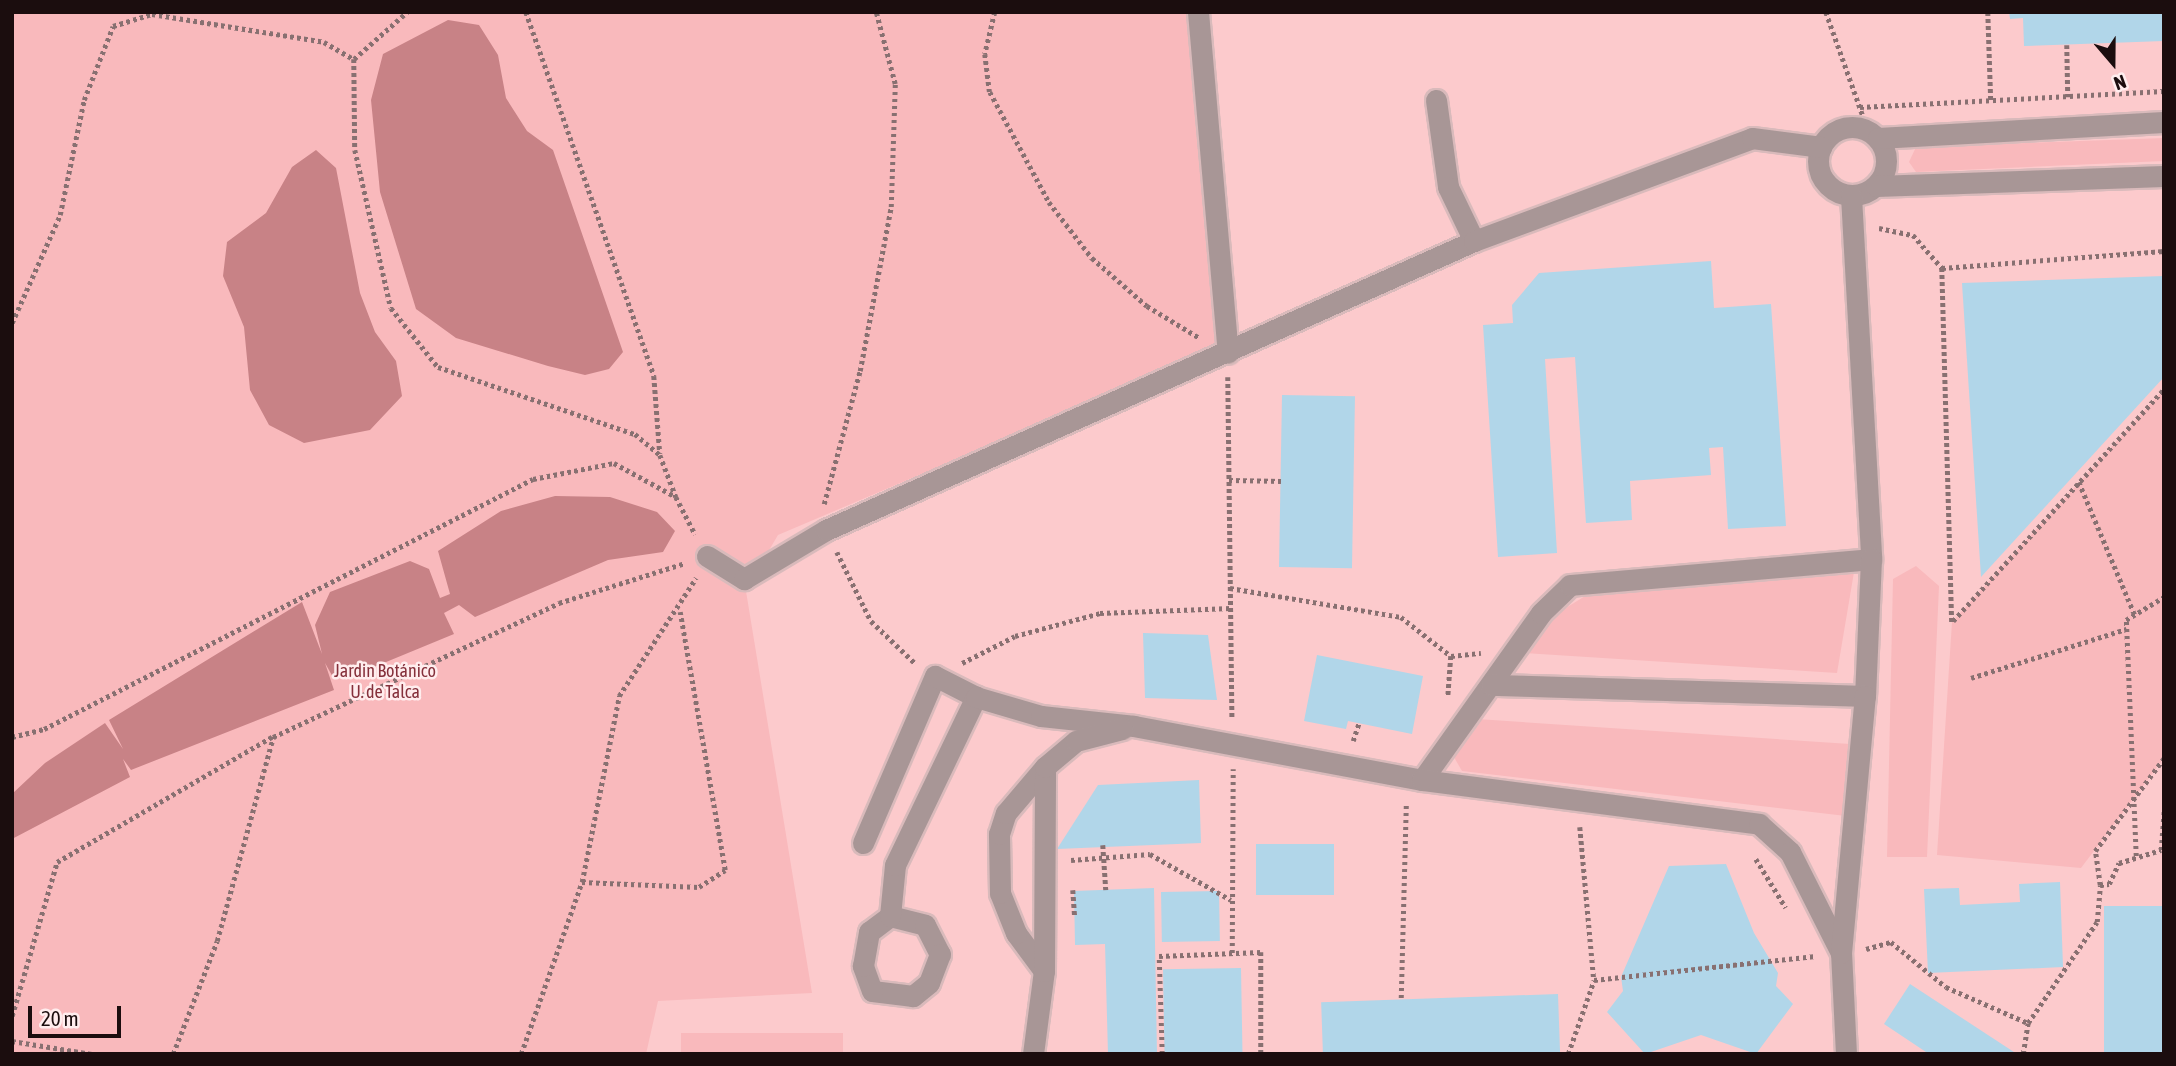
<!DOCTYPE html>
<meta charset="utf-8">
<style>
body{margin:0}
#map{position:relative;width:2176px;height:1066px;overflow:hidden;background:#fddbdc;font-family:"Asap Condensed",sans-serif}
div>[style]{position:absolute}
.built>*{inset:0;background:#fccacc;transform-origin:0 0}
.green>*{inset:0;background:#f9b9bc;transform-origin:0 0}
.water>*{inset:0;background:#c88286}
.building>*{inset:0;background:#b1d6e9;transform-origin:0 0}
.path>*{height:4.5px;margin-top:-2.25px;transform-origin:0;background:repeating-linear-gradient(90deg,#887071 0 3.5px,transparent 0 7px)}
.roads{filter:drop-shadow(2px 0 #d9babb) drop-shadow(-2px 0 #d9babb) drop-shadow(0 2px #d9babb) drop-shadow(0 -2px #d9babb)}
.minor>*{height:21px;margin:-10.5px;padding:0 10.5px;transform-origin:10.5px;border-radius:10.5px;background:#a89696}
.minor>.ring{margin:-10.5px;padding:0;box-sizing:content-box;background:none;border:21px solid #a89696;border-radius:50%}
span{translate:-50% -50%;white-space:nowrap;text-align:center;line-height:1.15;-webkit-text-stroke:5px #ffedee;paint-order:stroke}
.park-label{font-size:18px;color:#85303b}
.frame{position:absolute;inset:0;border:14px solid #1b0d0e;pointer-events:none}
.north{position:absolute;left:2078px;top:28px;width:70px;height:70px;-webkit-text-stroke:5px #ffedee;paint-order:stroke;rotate:160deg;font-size:19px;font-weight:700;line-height:28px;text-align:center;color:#1b0d0e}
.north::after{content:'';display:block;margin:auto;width:24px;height:32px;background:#1b0d0e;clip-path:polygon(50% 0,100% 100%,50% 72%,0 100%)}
.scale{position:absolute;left:28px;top:1006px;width:93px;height:32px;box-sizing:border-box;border:4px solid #1b0d0e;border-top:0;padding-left:9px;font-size:21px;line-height:24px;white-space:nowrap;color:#1b0d0e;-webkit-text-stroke:5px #ffedee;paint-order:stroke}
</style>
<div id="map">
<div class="built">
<div style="left:12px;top:12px;width:2152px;height:1042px"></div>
</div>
<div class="green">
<div style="clip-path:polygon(12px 12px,1186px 12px,1220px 347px,778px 535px,756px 572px,744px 579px,812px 993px,658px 1001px,646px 1054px,12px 1054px)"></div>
<div style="clip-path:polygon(2164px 138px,2164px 161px,1916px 172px,1909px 162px,1916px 147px)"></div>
<div style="clip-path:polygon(2164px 389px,2164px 758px,2081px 868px,1937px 855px,1952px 622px)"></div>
<div style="clip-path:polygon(1916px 566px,1939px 586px,1927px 857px,1887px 857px,1893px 579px)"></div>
<div style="clip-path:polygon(1854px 572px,1837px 673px,1523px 653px,1548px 619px,1590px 593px)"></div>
<div style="clip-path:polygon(1477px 719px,1850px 744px,1846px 816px,1462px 771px,1451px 752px)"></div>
<div style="left:681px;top:1033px;width:162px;height:21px"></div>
</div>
<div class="water">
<div style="clip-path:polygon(448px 20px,479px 25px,498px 55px,506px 98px,527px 131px,553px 150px,623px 352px,609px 369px,585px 375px,548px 366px,456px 338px,416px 309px,380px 192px,371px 100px,383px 54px)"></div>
<div style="clip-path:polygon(316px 150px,336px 168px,360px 293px,375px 332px,396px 361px,402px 396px,370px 430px,304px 443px,269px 425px,250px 390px,244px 327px,223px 276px,227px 242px,266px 213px,292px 167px)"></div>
<div style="clip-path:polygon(555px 496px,610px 497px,657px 512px,675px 531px,663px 552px,608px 560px,475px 617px,459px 605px,444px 613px,454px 634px,374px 667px,334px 679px,325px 663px,334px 690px,131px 770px,123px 759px,130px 777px,12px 839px,12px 794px,45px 763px,105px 723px,123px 749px,109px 720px,302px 602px,322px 654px,315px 625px,330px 592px,410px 561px,429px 569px,440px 598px,450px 594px,438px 551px,501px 511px)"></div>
</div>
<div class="building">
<div style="clip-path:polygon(2009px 12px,2164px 12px,2164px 41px,2024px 46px,2023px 18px,2010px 19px)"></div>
<div style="clip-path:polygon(1711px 261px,1714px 308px,1771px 304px,1786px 526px,1728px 529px,1723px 447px,1709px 448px,1711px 475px,1630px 481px,1632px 520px,1586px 523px,1575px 357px,1545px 359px,1557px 553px,1498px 557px,1483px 325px,1513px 323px,1512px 305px,1539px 273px)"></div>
<div style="clip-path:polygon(2164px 276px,2164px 377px,1981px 577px,1962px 283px)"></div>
<div style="left:1282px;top:395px;width:73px;height:172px;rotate:1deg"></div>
<div style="clip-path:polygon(1143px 633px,1208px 635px,1217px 700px,1145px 698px)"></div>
<div style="clip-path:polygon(1317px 655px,1423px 676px,1412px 734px,1348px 721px,1346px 729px,1304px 721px)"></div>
<div style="clip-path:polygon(1199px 780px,1201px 843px,1057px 849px,1098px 785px)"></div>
<div style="left:1334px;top:844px;width:51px;height:78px;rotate:90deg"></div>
<div style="clip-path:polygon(1726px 864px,1754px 933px,1778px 973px,1776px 986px,1793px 1004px,1756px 1054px,1701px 1035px,1645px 1054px,1607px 1012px,1623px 991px,1621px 977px,1669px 866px)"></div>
<div style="clip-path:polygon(2060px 882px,2063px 967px,1928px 973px,1924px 889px,1959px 888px,1960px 905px,2020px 902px,2019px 884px)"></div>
<div style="clip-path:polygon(1154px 888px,1157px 1054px,1108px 1054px,1105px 944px,1075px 945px,1074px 891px)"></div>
<div style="left:1219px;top:891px;width:50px;height:58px;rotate:89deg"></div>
<div style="left:2164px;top:906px;width:148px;height:60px;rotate:90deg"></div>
<div style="left:1241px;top:968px;width:86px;height:78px;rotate:89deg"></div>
<div style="clip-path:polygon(1910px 984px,2017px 1054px,1929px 1054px,1884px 1024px)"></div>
<div style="left:1558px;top:994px;width:60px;height:237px;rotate:88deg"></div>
</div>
<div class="path">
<div style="left:526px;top:12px;width:386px;rotate:70.6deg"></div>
<div style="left:654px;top:376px;width:78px;rotate:85.6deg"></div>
<div style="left:995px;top:12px;width:43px;rotate:103.4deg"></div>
<div style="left:985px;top:54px;width:38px;rotate:83deg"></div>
<div style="left:990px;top:92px;width:125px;rotate:61.8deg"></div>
<div style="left:1049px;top:202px;width:71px;rotate:52.5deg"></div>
<div style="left:1092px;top:258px;width:73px;rotate:41.1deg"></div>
<div style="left:1147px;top:306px;width:60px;rotate:31.3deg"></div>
<div style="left:1826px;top:12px;width:114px;rotate:70.4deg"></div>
<div style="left:1988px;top:12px;width:89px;rotate:88.1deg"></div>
<div style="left:2067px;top:45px;width:52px;rotate:88.9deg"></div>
<div style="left:354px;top:59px;width:71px;rotate:-41.6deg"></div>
<div style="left:1860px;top:107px;width:304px;rotate:-3deg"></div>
<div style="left:1879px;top:228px;width:35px;rotate:12deg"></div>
<div style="left:1913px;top:235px;width:44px;rotate:48.7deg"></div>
<div style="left:1942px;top:268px;width:354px;rotate:88.4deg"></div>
<div style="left:1942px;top:268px;width:223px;rotate:-4.4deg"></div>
<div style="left:12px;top:323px;width:118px;rotate:-66deg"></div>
<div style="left:60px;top:215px;width:117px;rotate:-78.2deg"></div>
<div style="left:84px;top:100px;width:79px;rotate:-68.6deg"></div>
<div style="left:113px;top:26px;width:41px;rotate:-17.1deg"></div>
<div style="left:152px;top:14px;width:174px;rotate:9.2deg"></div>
<div style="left:324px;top:42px;width:34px;rotate:30deg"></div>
<div style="left:354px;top:59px;width:91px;rotate:89.4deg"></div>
<div style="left:355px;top:150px;width:162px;rotate:77.2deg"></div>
<div style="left:391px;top:308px;width:75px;rotate:51.5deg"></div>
<div style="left:438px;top:367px;width:208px;rotate:18.8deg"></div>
<div style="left:635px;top:434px;width:33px;rotate:40deg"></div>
<div style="left:660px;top:455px;width:45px;rotate:69.1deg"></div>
<div style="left:1228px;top:377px;width:341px;rotate:89.3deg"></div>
<div style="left:1229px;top:480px;width:52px;rotate:1.1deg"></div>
<div style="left:2079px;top:482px;width:144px;rotate:67.2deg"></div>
<div style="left:824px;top:504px;width:138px;rotate:-74.9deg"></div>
<div style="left:860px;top:371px;width:167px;rotate:-79.3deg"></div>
<div style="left:891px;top:207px;width:123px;rotate:-88.1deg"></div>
<div style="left:895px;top:84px;width:74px;rotate:-104.8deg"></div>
<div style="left:837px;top:552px;width:77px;rotate:63.8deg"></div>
<div style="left:871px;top:621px;width:61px;rotate:43.7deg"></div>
<div style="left:1230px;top:588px;width:173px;rotate:9.6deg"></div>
<div style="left:1401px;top:617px;width:63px;rotate:38deg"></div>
<div style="left:1451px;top:656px;width:41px;rotate:94.2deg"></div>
<div style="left:1953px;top:621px;width:314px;rotate:-47.7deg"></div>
<div style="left:1451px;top:656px;width:30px;rotate:-6deg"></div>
<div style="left:962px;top:663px;width:59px;rotate:-27deg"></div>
<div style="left:1015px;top:636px;width:88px;rotate:-15.1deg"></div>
<div style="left:1100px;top:613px;width:131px;rotate:-2.2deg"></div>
<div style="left:1971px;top:678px;width:163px;rotate:-17.5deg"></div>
<div style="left:12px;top:737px;width:33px;rotate:-14deg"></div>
<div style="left:44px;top:729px;width:549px;rotate:-27.08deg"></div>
<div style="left:533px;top:479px;width:83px;rotate:-11.2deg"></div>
<div style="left:614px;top:463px;width:71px;rotate:28.7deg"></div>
<div style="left:676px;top:497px;width:42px;rotate:62.8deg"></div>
<div style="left:1353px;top:741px;width:19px;rotate:-72deg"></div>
<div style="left:1580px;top:827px;width:154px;rotate:84.8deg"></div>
<div style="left:1103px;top:845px;width:45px;rotate:86.2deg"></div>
<div style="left:2136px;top:856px;width:236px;rotate:-92.4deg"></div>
<div style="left:2126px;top:620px;width:44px;rotate:-31.2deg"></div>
<div style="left:1756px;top:859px;width:57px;rotate:58.5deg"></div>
<div style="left:1071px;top:860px;width:79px;rotate:-4.3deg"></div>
<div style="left:1150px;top:854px;width:93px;rotate:29.6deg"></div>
<div style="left:582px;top:882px;width:117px;rotate:2.4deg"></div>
<div style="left:699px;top:887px;width:31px;rotate:-33deg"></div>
<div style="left:725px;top:870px;width:262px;rotate:-99.9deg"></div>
<div style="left:2100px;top:885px;width:34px;rotate:-98deg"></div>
<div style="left:2095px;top:851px;width:116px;rotate:-53.4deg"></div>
<div style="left:1073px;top:890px;width:27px;rotate:86deg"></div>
<div style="left:1866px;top:949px;width:26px;rotate:-16deg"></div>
<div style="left:1891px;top:942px;width:71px;rotate:39.3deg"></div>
<div style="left:1946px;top:987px;width:90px;rotate:23.7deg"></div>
<div style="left:1232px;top:953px;width:184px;rotate:-89.7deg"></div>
<div style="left:1401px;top:998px;width:193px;rotate:-88.5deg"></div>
<div style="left:12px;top:1016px;width:160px;rotate:-73.7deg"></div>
<div style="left:57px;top:862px;width:249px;rotate:-30.2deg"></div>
<div style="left:12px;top:1041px;width:81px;rotate:9.2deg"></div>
<div style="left:173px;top:1054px;width:121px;rotate:-68.7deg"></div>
<div style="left:217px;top:941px;width:212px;rotate:-74.6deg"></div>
<div style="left:273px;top:737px;width:316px;rotate:-25.1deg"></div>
<div style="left:559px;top:603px;width:132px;rotate:-17.6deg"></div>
<div style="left:521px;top:1054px;width:182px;rotate:-70.5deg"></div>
<div style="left:582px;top:882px;width:190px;rotate:-78.7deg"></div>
<div style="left:619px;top:696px;width:141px;rotate:-56.9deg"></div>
<div style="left:1162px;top:1054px;width:98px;rotate:-91.8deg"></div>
<div style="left:1159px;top:956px;width:102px;rotate:-2.2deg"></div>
<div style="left:1261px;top:952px;width:102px;rotate:90deg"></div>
<div style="left:1568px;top:1054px;width:78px;rotate:-70.6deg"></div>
<div style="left:1594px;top:980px;width:223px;rotate:-6.2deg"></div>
<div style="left:2023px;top:1054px;width:31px;rotate:-81deg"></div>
<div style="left:2028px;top:1023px;width:122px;rotate:-55.7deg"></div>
<div style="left:2097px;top:922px;width:37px;rotate:-85deg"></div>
<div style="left:2100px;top:885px;width:9px;rotate:-6deg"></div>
<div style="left:2109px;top:884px;width:23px;rotate:-65deg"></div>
<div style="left:2119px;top:863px;width:44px;rotate:-17.2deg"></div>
<div style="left:2161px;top:850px;width:40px;rotate:-85.7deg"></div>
</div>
<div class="roads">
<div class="minor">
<div style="left:1198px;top:12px;width:342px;rotate:85deg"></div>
<div style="left:1436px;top:100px;width:88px;rotate:82.1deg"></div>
<div style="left:1448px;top:187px;width:60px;rotate:64.3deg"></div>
<div class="ring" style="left:1818px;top:127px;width:47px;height:47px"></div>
<div style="left:1878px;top:138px;width:286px;rotate:-3.2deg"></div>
<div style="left:1876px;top:186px;width:288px;rotate:-2deg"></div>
<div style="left:1851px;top:196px;width:364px;rotate:86.8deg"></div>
<div style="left:707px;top:556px;width:44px;rotate:31.9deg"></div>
<div style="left:744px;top:579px;width:96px;rotate:-30.9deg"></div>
<div style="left:826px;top:530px;width:710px;rotate:-24.04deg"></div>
<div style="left:1474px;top:241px;width:296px;rotate:-20.3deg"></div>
<div style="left:1752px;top:138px;width:70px;rotate:7.4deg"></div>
<div style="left:1422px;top:780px;width:205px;rotate:-54.5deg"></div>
<div style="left:1541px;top:613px;width:40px;rotate:-44deg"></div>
<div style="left:1570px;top:585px;width:302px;rotate:-4.9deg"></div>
<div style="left:1871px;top:559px;width:137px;rotate:92.5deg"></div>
<div style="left:1865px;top:696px;width:374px;rotate:-178.3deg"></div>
<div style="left:863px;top:843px;width:182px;rotate:-66.7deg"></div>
<div style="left:935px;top:676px;width:46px;rotate:27.1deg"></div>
<div style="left:890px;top:916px;width:36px;rotate:14deg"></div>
<div style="left:925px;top:925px;width:33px;rotate:63deg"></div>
<div style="left:940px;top:954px;width:31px;rotate:111deg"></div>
<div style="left:929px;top:983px;width:21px;rotate:141deg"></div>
<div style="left:913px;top:996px;width:41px;rotate:-173deg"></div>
<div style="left:872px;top:991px;width:27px;rotate:-110deg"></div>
<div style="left:863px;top:966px;width:35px;rotate:-80deg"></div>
<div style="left:869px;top:932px;width:26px;rotate:-37deg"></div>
<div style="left:890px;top:916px;width:51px;rotate:-84.4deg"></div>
<div style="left:895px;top:865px;width:187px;rotate:-64.3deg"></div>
<div style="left:976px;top:697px;width:68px;rotate:16.3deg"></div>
<div style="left:1041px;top:716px;width:94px;rotate:6.1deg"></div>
<div style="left:1134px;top:726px;width:293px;rotate:10.6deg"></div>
<div style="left:1422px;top:780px;width:340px;rotate:7.4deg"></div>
<div style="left:1759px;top:824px;width:42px;rotate:42.1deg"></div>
<div style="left:1790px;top:852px;width:113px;rotate:63.2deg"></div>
<div style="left:1044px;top:971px;width:47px;rotate:-126.4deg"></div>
<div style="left:1016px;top:933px;width:43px;rotate:-111.8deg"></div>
<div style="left:1000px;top:893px;width:59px;rotate:-91deg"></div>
<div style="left:999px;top:834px;width:22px;rotate:-72deg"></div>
<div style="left:1006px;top:813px;width:60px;rotate:-49.7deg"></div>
<div style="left:1033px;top:1054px;width:84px;rotate:-82.5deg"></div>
<div style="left:1044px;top:971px;width:204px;rotate:-89.7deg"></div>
<div style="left:1045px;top:767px;width:40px;rotate:-40deg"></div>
<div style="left:1076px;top:741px;width:48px;rotate:-14.6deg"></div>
<div style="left:1846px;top:1054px;width:101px;rotate:-92.8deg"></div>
<div style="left:1841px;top:953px;width:258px;rotate:-84.7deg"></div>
</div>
</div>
<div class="park-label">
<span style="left:385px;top:682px">Jardin Botánico<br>U. de Talca</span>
</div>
<div class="frame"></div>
<div class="north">N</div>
<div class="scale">20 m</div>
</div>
